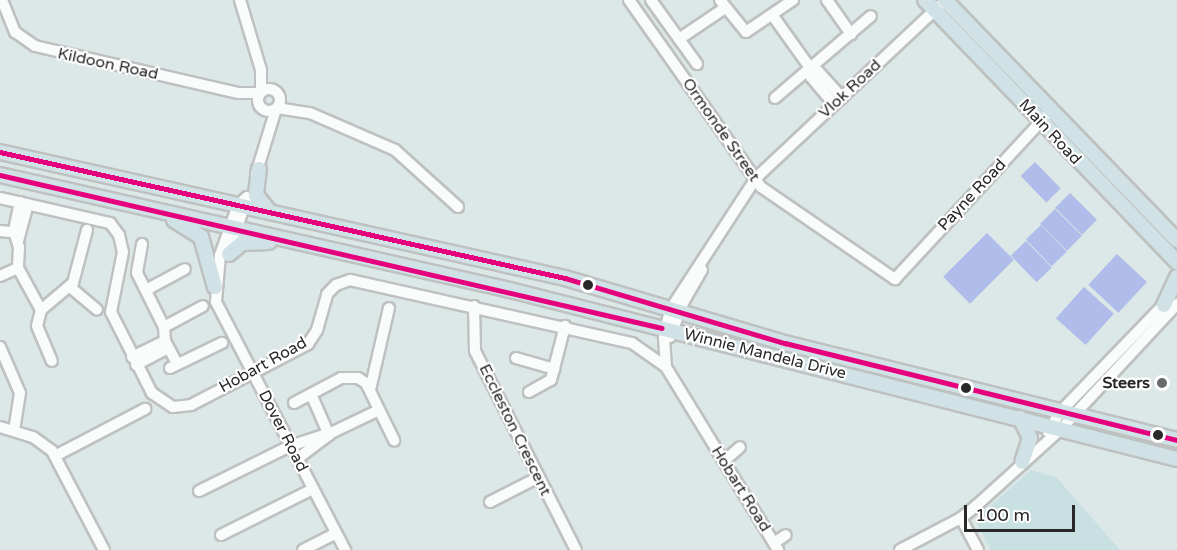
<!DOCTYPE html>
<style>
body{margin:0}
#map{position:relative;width:1177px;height:550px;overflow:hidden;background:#dce7e7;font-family:"Varela Round",sans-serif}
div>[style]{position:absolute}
.education>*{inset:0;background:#c9e0e3}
.pitch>*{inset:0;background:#b0bcea;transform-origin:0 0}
.roads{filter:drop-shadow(2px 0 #bec1c0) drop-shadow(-2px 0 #bec1c0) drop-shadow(0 2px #bec1c0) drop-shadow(0 -2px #bec1c0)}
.minor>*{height:10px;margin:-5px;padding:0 5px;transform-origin:5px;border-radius:5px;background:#fafbfb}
.minor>.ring{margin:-5px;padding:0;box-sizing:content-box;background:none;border:10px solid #fafbfb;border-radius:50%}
.major>*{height:14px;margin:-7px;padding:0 7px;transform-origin:7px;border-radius:7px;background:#d1e2e6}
.bus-1>*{height:4.5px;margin:-2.25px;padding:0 2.25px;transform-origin:2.25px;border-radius:2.25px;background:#e5007d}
.dots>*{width:16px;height:16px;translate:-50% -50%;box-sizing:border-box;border:3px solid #fff;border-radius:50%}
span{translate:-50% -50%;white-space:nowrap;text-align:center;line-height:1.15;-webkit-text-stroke:4.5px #fff;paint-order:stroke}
.street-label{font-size:16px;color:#282828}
.poi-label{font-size:16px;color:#282828;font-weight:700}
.right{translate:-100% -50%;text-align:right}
.scale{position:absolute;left:964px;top:505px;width:111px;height:27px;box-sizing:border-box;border:3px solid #282828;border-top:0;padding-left:8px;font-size:18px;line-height:21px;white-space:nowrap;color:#282828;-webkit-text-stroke:4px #fff;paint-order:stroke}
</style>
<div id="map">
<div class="education">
<div style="clip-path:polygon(1031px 470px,1057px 478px,1120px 550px,991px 550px,975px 520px)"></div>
</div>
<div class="pitch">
<div style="left:1035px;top:162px;width:37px;height:20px;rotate:46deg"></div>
<div style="left:1070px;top:193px;width:38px;height:21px;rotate:45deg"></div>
<div style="left:1055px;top:209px;width:38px;height:21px;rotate:45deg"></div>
<div style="left:1041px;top:225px;width:37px;height:21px;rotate:46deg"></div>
<div style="left:987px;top:233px;width:38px;height:62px;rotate:45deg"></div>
<div style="left:1026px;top:241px;width:37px;height:21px;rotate:46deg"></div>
<div style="left:1117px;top:254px;width:41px;height:42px;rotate:43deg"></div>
<div style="left:1084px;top:287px;width:40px;height:42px;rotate:42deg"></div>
</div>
<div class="roads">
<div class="minor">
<div style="left:2px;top:0;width:35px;rotate:68deg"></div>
<div style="left:15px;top:32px;width:24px;rotate:35deg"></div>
<div style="left:35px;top:46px;width:209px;rotate:13deg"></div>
<div style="left:239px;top:93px;width:21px"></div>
<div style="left:240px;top:0;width:73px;rotate:73.3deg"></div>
<div style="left:261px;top:70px;width:22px;rotate:90deg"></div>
<div style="left:629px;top:0;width:229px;rotate:54.8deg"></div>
<div style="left:761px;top:187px;width:163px;rotate:34.5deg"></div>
<div style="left:895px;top:279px;width:221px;rotate:-47.2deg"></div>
<div style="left:651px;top:0;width:79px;rotate:54.3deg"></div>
<div style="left:720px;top:0;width:41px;rotate:50.9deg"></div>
<div style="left:746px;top:32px;width:57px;rotate:-34.2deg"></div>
<div style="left:827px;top:0;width:42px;rotate:54.8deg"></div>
<div style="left:773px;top:16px;width:65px;rotate:54.4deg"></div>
<div style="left:811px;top:69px;width:8px;rotate:90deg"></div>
<div style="left:811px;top:77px;width:35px;rotate:50deg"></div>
<div style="left:679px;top:39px;width:55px;rotate:-34deg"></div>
<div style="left:811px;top:69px;width:7px;rotate:16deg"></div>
<div style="left:818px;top:71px;width:36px;rotate:48deg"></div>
<div class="ring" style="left:258px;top:89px;width:12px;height:12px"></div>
<div style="left:775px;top:98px;width:126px;rotate:-40.5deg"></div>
<div style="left:277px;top:108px;width:33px;rotate:9deg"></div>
<div style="left:310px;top:113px;width:93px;rotate:23.5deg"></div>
<div style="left:395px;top:150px;width:85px;rotate:42.1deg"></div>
<div style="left:256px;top:174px;width:68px;rotate:-72.9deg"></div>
<div style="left:247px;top:197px;width:12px;rotate:138deg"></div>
<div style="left:238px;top:205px;width:53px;rotate:109.8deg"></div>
<div style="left:220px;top:255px;width:47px;rotate:94.9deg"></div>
<div style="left:216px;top:302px;width:280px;rotate:62.5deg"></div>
<div style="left:0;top:198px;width:113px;rotate:12.8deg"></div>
<div style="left:110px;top:223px;width:15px;rotate:53deg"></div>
<div style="left:119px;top:235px;width:17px;rotate:77deg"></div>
<div style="left:123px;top:252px;width:61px;rotate:101.3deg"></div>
<div style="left:111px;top:312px;width:91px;rotate:63.2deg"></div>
<div style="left:152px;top:393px;width:25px;rotate:34deg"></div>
<div style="left:173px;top:407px;width:18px;rotate:-6deg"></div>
<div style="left:191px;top:405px;width:132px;rotate:-27.5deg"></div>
<div style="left:308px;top:344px;width:17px;rotate:-57deg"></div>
<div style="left:317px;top:330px;width:37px;rotate:-74deg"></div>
<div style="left:327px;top:294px;width:13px;rotate:-45deg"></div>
<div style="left:336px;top:285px;width:15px;rotate:-20deg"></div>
<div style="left:350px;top:280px;width:289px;rotate:12.6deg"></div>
<div style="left:632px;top:343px;width:42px;rotate:35.2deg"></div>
<div style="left:666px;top:367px;width:215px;rotate:58.5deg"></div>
<div style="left:20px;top:202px;width:30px;rotate:102deg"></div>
<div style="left:14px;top:231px;width:17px;rotate:73deg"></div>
<div style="left:19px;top:247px;width:21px;rotate:93deg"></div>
<div style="left:18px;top:268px;width:48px;rotate:61.3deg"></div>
<div style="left:41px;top:310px;width:16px;rotate:104deg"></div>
<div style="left:37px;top:326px;width:38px;rotate:67deg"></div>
<div style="left:0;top:231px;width:20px;rotate:6deg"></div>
<div style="left:18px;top:241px;width:38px;rotate:-75deg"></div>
<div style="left:142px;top:244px;width:29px;rotate:100deg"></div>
<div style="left:137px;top:273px;width:60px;rotate:63.4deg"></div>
<div style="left:164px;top:327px;width:14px;rotate:86deg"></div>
<div style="left:165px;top:341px;width:26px;rotate:62deg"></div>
<div style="left:229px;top:253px;width:56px;rotate:-72.2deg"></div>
<div style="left:0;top:276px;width:20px;rotate:-24deg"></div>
<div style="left:70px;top:287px;width:35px;rotate:40deg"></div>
<div style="left:146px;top:290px;width:44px;rotate:-28.3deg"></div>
<div style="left:474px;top:306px;width:45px;rotate:88.7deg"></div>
<div style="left:475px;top:351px;width:223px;rotate:63.1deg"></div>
<div style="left:41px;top:310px;width:42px;rotate:-40.2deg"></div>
<div style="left:73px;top:283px;width:55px;rotate:-75.2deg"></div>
<div style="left:164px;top:327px;width:44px;rotate:-28.3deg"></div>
<div style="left:670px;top:337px;width:39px;rotate:-69deg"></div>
<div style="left:684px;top:301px;width:36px;rotate:-60deg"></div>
<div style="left:0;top:347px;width:50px;rotate:66.5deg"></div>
<div style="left:20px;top:393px;width:38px;rotate:99deg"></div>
<div style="left:132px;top:357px;width:37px;rotate:-26deg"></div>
<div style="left:516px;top:358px;width:40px;rotate:16deg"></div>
<div style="left:136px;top:365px;width:36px;rotate:-28deg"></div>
<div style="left:666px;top:367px;width:31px;rotate:-94deg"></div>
<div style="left:664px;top:336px;width:27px;rotate:-77deg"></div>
<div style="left:670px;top:310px;width:158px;rotate:-56.9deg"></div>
<div style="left:756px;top:178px;width:251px;rotate:-43.2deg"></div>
<div style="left:170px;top:368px;width:58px;rotate:-25.7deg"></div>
<div style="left:370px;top:390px;width:84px;rotate:-77deg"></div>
<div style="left:529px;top:392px;width:25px;rotate:-29deg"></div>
<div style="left:551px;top:380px;width:56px;rotate:-75.5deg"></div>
<div style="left:311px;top:394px;width:45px;rotate:66.3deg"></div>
<div style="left:294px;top:403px;width:53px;rotate:-28deg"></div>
<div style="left:341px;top:378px;width:17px"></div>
<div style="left:358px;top:378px;width:9px;rotate:32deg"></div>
<div style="left:366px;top:383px;width:64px;rotate:63.8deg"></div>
<div style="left:0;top:427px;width:34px;rotate:17deg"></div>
<div style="left:33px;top:437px;width:24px;rotate:36deg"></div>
<div style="left:52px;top:451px;width:112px;rotate:62.3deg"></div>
<div style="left:1048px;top:432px;width:23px;rotate:-59deg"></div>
<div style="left:1060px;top:412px;width:156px;rotate:-46deg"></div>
<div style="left:55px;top:456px;width:102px;rotate:-27.6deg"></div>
<div style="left:297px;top:459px;width:39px;rotate:-37deg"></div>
<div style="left:724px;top:461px;width:21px;rotate:-41deg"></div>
<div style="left:199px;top:491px;width:102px;rotate:-26.3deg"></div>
<div style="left:290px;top:446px;width:45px;rotate:-18deg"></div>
<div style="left:333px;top:432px;width:51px;rotate:-25.6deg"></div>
<div style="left:490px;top:502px;width:53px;rotate:-27.1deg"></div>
<div style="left:961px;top:518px;width:36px;rotate:62deg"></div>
<div style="left:221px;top:535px;width:103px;rotate:-26.6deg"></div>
<div style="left:774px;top:543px;width:14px;rotate:-34deg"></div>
<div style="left:303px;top:550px;width:37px;rotate:-27deg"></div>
<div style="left:900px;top:550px;width:69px;rotate:-27.7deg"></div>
<div style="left:961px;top:518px;width:21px;rotate:-39deg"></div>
<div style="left:977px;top:505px;width:113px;rotate:-42.1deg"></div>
<div style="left:1061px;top:429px;width:171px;rotate:-47.1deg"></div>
</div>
<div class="major">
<div style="left:925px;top:0;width:364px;rotate:46.1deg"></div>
<div style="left:945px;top:0;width:334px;rotate:46deg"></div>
<div style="left:0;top:152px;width:579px;rotate:12.57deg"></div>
<div style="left:565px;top:278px;width:229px;rotate:16.5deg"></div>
<div style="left:785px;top:343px;width:404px;rotate:13.9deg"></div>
<div style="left:259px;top:169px;width:26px;rotate:97deg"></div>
<div style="left:256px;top:195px;width:22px;rotate:51deg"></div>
<div style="left:0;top:175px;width:523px;rotate:12.71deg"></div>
<div style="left:510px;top:290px;width:688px;rotate:14.22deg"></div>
<div style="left:174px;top:220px;width:32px;rotate:32deg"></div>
<div style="left:201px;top:237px;width:52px;rotate:74.4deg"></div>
<div style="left:229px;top:254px;width:17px;rotate:-40deg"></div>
<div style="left:242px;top:243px;width:27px;rotate:-2deg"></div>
<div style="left:1164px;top:305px;width:31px;rotate:-65deg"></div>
<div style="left:1020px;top:418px;width:22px;rotate:63deg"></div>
<div style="left:1030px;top:438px;width:25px;rotate:108deg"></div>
</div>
</div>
<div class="bus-1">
<div style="left:0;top:152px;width:579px;rotate:12.57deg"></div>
<div style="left:565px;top:278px;width:229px;rotate:16.5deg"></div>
<div style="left:785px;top:343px;width:404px;rotate:13.9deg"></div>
<div style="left:0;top:175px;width:679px;rotate:13.01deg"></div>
</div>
<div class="dots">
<div style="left:588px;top:285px;background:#282828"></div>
<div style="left:1162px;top:383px;background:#676b6b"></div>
<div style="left:966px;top:388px;background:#282828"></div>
<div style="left:1158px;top:435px;background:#282828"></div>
</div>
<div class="street-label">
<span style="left:108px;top:64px;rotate:12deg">Kildoon Road</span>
<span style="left:850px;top:89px;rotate:-43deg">Vlok Road</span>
<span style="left:721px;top:130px;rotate:55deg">Ormonde Street</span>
<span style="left:1050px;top:132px;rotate:47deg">Main Road</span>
<span style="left:972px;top:195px;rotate:-47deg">Payne Road</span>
<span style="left:765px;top:354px;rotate:14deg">Winnie Mandela Drive</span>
<span style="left:263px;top:365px;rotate:-29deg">Hobart Road</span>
<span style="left:515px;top:430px;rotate:64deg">Eccleston Crescent</span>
<span style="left:283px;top:431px;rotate:63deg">Dover Road</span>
<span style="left:741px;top:489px;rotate:58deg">Hobart Road</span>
</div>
<div class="poi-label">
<span class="right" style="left:1150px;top:383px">Steers</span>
</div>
<div class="scale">100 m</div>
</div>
